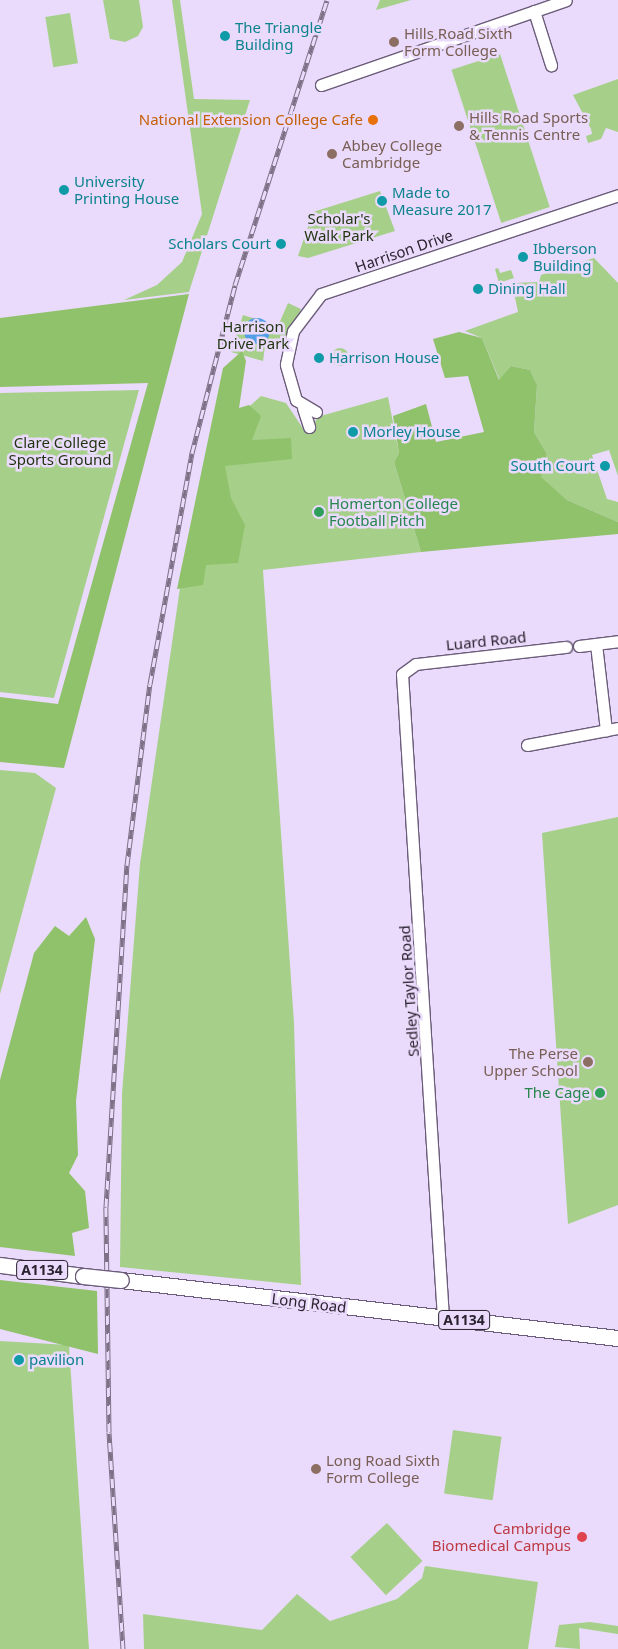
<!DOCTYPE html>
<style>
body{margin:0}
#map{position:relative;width:618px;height:1649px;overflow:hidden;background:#eadafb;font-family:"Noto Sans",sans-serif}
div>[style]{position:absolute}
.green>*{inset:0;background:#a6d08a;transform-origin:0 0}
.round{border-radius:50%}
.forest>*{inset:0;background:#8fc26a}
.water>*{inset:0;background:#529fe6}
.roads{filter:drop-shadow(1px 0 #6b5c79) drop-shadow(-1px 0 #6b5c79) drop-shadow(0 1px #6b5c79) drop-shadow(0 -1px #6b5c79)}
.minor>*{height:11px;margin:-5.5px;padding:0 5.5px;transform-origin:5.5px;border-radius:5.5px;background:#fff}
.major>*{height:15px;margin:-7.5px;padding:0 7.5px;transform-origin:7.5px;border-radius:7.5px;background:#fff}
.rail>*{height:5px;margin-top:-2.5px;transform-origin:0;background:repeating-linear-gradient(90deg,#eadafb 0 9px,#7c7186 0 18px);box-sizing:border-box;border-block:1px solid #7c7186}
.bridges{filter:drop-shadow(1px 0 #6b5c79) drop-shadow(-1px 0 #6b5c79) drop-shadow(0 1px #6b5c79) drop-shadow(0 -1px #6b5c79)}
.major-bridge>*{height:15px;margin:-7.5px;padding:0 7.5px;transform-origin:7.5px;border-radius:7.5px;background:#fff}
.dots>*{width:14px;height:14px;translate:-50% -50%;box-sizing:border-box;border:2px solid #eadafb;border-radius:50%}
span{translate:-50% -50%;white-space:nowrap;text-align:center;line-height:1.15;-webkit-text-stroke:5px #eadafb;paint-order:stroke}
.shield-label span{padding:1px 4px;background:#eadafb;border:1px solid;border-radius:4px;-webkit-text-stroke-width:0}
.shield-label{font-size:14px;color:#29222f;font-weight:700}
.culture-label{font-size:15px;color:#0d838f}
.left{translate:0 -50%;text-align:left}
.right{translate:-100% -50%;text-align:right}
.education-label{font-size:15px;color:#785e54}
.food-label{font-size:15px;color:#c56008}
.park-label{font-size:15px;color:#1f330f}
.street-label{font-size:15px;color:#29222f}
.leisure-label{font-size:15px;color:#27864d}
.health-label{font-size:15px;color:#be3a42}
</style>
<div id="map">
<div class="green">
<div style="clip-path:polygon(103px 0,139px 0,143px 27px,138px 36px,125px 42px,110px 39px)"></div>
<div style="clip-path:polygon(172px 0,180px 0,194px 99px,250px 100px,189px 292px,124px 300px,157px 285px,182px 262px,202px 214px)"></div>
<div style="clip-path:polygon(380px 0,411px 0,376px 10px)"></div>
<div style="left:70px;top:13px;width:51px;height:25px;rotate:81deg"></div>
<div style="left:500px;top:54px;width:161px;height:51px;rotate:72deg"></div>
<div style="clip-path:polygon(618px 79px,618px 132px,606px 128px,601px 139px,588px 143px,586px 136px,592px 134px,591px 129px,573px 95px)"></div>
<div style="clip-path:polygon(380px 191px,395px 231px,308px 258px,298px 256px,313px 212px)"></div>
<div style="clip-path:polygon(594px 258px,618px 283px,618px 476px,609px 450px,592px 455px,607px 499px,618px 502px,618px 522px,567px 500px,540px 477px,547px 454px,534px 432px,537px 385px,530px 370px,511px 366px,500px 381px,482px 338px,465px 331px,518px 312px,512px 283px,539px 282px,541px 275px)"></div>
<div style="clip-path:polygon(498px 268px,500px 273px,511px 270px,514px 278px,499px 283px,495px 269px)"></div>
<div style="clip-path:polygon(288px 303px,301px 309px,283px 347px,265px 346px,263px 361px,231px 352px,243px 315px,278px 326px)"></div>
<div class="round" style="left:331px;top:348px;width:18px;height:18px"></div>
<div style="clip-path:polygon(139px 390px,54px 698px,0 692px,0 393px)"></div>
<div style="clip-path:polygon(261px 396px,286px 403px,306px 433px,312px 431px,317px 417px,388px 397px,399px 453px,394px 462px,421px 552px,263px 570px,294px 1023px,301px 1285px,120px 1267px,122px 1094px,140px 864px,182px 574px,243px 412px)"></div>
<div style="clip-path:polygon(0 770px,35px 773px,56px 788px,0 994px)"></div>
<div style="clip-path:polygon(618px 817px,618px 1205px,568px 1224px,542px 833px)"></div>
<div style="clip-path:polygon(0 1341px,69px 1345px,89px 1649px,0 1649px)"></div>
<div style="left:453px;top:1430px;width:49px;height:64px;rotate:8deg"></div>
<div style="left:387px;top:1523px;width:52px;height:50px;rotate:47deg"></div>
<div style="clip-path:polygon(425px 1566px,538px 1582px,528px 1649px,144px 1649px,143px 1614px,262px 1630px,297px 1594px,330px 1621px,397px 1599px,422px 1578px)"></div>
<div style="clip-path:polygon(590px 1622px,618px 1626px,618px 1634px,579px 1628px,580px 1649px,555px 1647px,559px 1625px)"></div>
</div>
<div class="forest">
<div style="clip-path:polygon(189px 294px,64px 768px,0 762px,0 697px,58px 704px,148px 383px,0 387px,0 318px)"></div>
<div style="clip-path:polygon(459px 332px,482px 338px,499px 380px,511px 366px,530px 370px,537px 385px,534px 432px,547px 454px,541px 477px,567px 500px,618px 522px,618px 534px,421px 552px,394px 462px,399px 453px,393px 416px,426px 404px,436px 442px,484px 432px,468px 376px,445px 378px,433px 339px)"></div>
<div style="clip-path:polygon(242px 351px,246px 361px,239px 408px,249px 405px,261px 416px,252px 440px,291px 438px,292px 459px,225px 466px,231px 498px,245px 525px,238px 563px,206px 565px,203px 585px,177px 589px,223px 368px)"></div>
<div style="clip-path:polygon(86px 917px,95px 939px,76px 1101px,78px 1155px,69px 1173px,85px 1191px,89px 1228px,72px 1233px,75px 1256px,0 1247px,0 1080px,34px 953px,55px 926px,69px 936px)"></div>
<div style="clip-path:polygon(0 1280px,97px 1291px,98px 1354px,0 1329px)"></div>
</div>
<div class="water">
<div class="round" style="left:244px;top:318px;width:26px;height:26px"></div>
</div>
<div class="roads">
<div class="minor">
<div style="left:534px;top:11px;width:57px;rotate:72.5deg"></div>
<div style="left:321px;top:85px;width:259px;rotate:-19.1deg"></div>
<div style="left:303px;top:408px;width:20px;rotate:72deg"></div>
<div style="left:316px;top:412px;width:23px;rotate:-149deg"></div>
<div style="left:296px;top:400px;width:37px;rotate:-106deg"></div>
<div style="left:286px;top:364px;width:34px;rotate:-78deg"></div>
<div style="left:293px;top:331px;width:46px;rotate:-52.9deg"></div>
<div style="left:321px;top:294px;width:313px;rotate:-18.4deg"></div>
<div style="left:596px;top:644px;width:87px;rotate:83.4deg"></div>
<div style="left:579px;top:646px;width:39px;rotate:-7deg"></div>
<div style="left:527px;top:745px;width:93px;rotate:-10.6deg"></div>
<div style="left:443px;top:1318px;width:645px;rotate:-93.64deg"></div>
<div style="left:402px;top:674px;width:17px;rotate:-36deg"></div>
<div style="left:416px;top:664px;width:151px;rotate:-6.5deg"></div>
</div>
<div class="major">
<div style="left:0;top:1265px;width:84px;rotate:7.5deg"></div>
<div style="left:121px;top:1280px;width:500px;rotate:6.66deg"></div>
</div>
</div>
<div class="rail">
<div style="left:123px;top:1649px;width:217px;rotate:-93.7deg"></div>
<div style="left:109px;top:1432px;width:225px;rotate:-90.8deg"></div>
<div style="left:106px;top:1207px;width:343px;rotate:-86.5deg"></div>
<div style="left:127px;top:865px;width:182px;rotate:-82.8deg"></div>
<div style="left:150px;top:684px;width:235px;rotate:-79.7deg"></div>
<div style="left:192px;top:453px;width:173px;rotate:-75.6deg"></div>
<div style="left:235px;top:285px;width:299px;rotate:-72.1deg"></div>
</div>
<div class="bridges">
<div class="major-bridge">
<div style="left:83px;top:1276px;width:38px;rotate:6deg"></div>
</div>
</div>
<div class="dots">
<div style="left:225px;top:36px;background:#0f9aa8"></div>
<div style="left:394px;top:42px;background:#8d6e63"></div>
<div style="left:373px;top:120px;background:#e8710a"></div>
<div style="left:459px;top:126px;background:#8d6e63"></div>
<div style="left:332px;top:154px;background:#8d6e63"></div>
<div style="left:64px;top:190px;background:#0f9aa8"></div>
<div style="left:382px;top:201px;background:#0f9aa8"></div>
<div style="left:281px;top:244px;background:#0f9aa8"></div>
<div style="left:523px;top:257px;background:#0f9aa8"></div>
<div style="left:478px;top:289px;background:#0f9aa8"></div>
<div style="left:319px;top:358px;background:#0f9aa8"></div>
<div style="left:353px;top:432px;background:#0f9aa8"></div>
<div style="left:605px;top:466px;background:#0f9aa8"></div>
<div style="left:319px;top:512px;background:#2e9e5b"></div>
<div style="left:588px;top:1062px;background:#8d6e63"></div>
<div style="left:600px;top:1093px;background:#2e9e5b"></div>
<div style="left:19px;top:1360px;background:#0f9aa8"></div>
<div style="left:316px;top:1469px;background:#8d6e63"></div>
<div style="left:582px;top:1537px;background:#e0444e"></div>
</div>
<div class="shield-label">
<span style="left:42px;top:1270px">A1134</span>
<span style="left:464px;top:1320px">A1134</span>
</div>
<div class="culture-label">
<span class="left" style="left:235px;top:36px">The Triangle<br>Building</span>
<span class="left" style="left:74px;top:190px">University<br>Printing House</span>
<span class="left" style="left:392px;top:201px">Made to<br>Measure 2017</span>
<span class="right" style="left:271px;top:244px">Scholars Court</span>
<span class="left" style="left:533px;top:257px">Ibberson<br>Building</span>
<span class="left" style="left:488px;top:289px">Dining Hall</span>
<span class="left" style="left:329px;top:358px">Harrison House</span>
<span class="left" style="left:363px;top:432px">Morley House</span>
<span class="right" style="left:595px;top:466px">South Court</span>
<span class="left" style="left:29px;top:1360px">pavilion</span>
</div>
<div class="education-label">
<span class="left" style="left:404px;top:42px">Hills Road Sixth<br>Form College</span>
<span class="left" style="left:469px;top:126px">Hills Road Sports<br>&amp; Tennis Centre</span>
<span class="left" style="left:342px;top:154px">Abbey College<br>Cambridge</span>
<span class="right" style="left:578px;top:1062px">The Perse<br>Upper School</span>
<span class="left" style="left:326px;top:1469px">Long Road Sixth<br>Form College</span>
</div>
<div class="food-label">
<span class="right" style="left:363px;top:120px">National Extension College Cafe</span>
</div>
<div class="park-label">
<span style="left:339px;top:227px">Scholar's<br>Walk Park</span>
<span style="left:253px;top:335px">Harrison<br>Drive Park</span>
<span style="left:60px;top:451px">Clare College<br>Sports Ground</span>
</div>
<div class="street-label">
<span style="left:404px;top:251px;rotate:-19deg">Harrison Drive</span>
<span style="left:486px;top:641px;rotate:-6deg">Luard Road</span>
<span style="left:409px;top:991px;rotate:-94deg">Sedley Taylor Road</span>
<span style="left:309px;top:1303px;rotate:7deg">Long Road</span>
</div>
<div class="leisure-label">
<span class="left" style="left:329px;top:512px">Homerton College<br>Football Pitch</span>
<span class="right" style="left:590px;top:1093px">The Cage</span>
</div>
<div class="health-label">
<span class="right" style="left:571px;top:1537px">Cambridge<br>Biomedical Campus</span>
</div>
</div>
